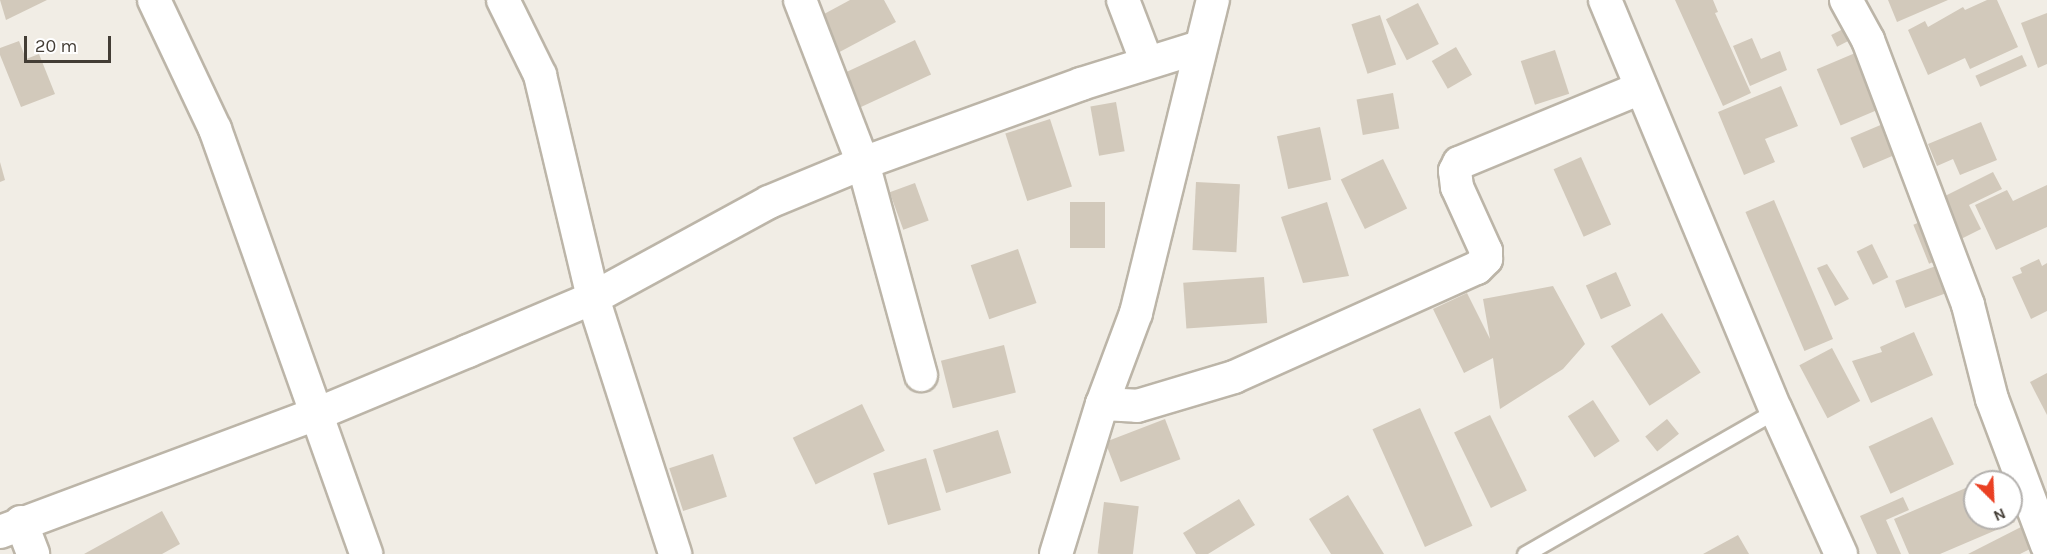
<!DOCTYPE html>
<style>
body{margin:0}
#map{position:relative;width:2047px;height:554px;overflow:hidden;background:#f1ede5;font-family:Karla,sans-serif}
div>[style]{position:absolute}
.building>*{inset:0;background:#d2c9bb;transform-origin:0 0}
.roads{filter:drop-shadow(2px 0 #bcb5a8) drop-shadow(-2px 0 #bcb5a8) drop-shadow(0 2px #bcb5a8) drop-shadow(0 -2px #bcb5a8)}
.service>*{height:15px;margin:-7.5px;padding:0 7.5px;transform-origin:7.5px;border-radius:7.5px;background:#fff}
.minor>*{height:32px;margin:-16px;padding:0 16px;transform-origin:16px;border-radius:16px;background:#fff}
span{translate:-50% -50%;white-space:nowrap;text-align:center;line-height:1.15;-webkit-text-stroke:5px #fff;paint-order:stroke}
.north{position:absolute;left:1963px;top:470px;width:60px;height:60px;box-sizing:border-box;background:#fff;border:2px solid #b4b1ae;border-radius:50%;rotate:156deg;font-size:16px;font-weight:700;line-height:24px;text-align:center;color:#433d35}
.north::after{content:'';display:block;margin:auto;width:21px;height:27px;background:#ea4023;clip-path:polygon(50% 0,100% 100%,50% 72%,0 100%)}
.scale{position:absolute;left:24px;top:36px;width:87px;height:27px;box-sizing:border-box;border:3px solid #433d35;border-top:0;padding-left:8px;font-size:18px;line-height:21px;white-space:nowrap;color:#433d35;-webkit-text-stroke:4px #fff;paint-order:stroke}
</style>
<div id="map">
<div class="building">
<div style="clip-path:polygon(0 0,47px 0,6px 20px)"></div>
<div style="clip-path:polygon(850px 0,884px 0,896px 22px,832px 56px,813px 20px)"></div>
<div style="clip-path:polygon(1675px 0,1713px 0,1718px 12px,1715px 13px,1751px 93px,1723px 106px)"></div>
<div style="clip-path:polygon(1888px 0,1948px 0,1897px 22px)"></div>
<div style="clip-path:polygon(1987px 0,1997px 0,2018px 47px,1970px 69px,1965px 58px,1928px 75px,1908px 30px,1925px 21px,1928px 27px,1963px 7px,1965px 10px)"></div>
<div style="left:1418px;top:3px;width:46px;height:36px;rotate:63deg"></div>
<div style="clip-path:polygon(2047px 13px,2047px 64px,2038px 68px,2021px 23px)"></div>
<div style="left:1380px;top:15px;width:52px;height:30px;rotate:72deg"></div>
<div style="left:1849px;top:26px;width:13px;height:20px;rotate:63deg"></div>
<div style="clip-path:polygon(1752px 38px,1761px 59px,1780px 51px,1787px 70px,1750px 86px,1733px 46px)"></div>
<div style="left:915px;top:40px;width:38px;height:85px;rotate:65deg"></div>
<div style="clip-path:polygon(19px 41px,26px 59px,39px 54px,55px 94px,21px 107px,0 55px,0 48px)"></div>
<div style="left:1456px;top:47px;width:32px;height:28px;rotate:60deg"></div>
<div style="left:1555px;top:50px;width:46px;height:36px;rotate:72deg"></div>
<div style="left:1860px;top:51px;width:61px;height:47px;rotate:67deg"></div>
<div style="left:2022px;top:55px;width:12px;height:51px;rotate:66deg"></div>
<div style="clip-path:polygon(1781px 86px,1798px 126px,1765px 139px,1775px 162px,1744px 175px,1718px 112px)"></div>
<div style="left:1393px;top:93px;width:36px;height:37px;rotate:80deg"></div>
<div style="left:1116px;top:102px;width:50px;height:26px;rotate:80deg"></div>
<div style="left:1050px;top:119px;width:71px;height:47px;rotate:72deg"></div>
<div style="left:1890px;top:121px;width:33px;height:43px;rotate:67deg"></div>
<div style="clip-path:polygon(1981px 122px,1997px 160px,1960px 175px,1953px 159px,1937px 166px,1928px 144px)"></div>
<div style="left:1320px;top:127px;width:54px;height:44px;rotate:78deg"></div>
<div style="left:1581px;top:157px;width:74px;height:30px;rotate:66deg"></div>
<div style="left:1383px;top:159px;width:55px;height:47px;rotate:64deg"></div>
<div style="clip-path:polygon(0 162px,5px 180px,0 182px)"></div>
<div style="clip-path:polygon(1993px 172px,2002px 189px,1969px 205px,1981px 229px,1961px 239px,1941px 198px)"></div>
<div style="left:1196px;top:182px;width:44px;height:68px;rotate:3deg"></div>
<div style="left:915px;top:183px;width:40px;height:27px;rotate:70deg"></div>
<div style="clip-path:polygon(2047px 185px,2047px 227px,1996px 250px,1975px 205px,2007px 190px,2013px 201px)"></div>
<div style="left:1774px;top:200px;width:151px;height:31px;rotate:67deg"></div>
<div style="left:1070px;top:202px;width:35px;height:46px"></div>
<div style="clip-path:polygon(1327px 202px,1349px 276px,1303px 283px,1281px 217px)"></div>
<div style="left:1930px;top:218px;width:42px;height:18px;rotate:68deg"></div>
<div style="left:1872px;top:244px;width:37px;height:17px;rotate:64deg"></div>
<div style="left:1018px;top:249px;width:57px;height:50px;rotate:71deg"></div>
<div style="clip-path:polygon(2039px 259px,2042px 266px,2047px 263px,2047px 311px,2031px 319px,2012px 277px,2022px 273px,2020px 268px)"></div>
<div style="left:1947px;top:262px;width:29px;height:55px;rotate:70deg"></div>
<div style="clip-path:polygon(1827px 264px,1849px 299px,1835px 306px,1817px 268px)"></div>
<div style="left:1616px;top:272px;width:37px;height:33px;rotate:66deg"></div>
<div style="left:1264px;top:277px;width:46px;height:81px;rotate:86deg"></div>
<div style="clip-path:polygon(1553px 286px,1585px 344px,1563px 369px,1500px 409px,1493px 358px,1464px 373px,1433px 309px,1467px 293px,1490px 339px,1483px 299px)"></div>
<div style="left:1662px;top:313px;width:71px;height:61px;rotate:57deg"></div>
<div style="clip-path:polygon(1914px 332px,1933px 375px,1871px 403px,1852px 361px,1882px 352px,1880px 347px)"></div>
<div style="left:1004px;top:345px;width:49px;height:65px;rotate:76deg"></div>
<div style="left:1832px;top:348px;width:60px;height:37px;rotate:62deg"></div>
<div style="clip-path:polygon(2047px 373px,2047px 415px,2030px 382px)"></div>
<div style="left:1593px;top:400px;width:49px;height:30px;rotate:57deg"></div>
<div style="left:862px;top:404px;width:52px;height:77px;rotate:64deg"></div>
<div style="left:1420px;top:408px;width:129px;height:52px;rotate:66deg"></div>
<div style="left:1490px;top:415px;width:84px;height:40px;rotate:64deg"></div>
<div style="left:1932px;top:417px;width:52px;height:70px;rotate:65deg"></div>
<div style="left:1165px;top:419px;width:43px;height:64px;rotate:69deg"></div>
<div style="left:1667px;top:419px;width:19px;height:28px;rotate:51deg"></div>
<div style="left:998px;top:430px;width:45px;height:68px;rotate:73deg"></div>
<div style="left:713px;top:454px;width:45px;height:46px;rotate:72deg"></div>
<div style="left:926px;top:458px;width:54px;height:55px;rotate:74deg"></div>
<div style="clip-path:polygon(1975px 484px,1975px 518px,2011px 518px,2011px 514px,2015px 522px,1940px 554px,1909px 554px,1894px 519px)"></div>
<div style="clip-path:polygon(1348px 495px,1384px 554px,1331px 554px,1309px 519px)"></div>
<div style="clip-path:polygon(1903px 497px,1909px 510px,1886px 520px,1901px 554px,1877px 554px,1860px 516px)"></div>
<div style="clip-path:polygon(1239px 499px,1255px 525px,1208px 554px,1196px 554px,1183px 533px)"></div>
<div style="left:1104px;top:502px;width:35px;height:52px;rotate:7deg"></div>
<div style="clip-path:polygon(162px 511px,180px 544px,162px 554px,84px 554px)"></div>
<div style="clip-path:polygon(2021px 527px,2032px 548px,2020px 554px,1968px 554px)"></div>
<div style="clip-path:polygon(1738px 535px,1749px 554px,1703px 554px)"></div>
</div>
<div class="roads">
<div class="service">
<div style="left:1525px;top:554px;width:289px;rotate:-29.8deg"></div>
</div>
<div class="minor">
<div style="left:154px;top:0;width:143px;rotate:64.7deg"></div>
<div style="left:215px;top:129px;width:451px;rotate:70.4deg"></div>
<div style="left:503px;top:0;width:84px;rotate:63.7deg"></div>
<div style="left:540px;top:75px;width:229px;rotate:76.6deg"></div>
<div style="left:593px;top:298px;width:269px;rotate:72.2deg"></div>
<div style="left:800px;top:0;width:175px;rotate:68.9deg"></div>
<div style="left:863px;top:163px;width:220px;rotate:74.7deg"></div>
<div style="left:1123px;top:0;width:67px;rotate:69.1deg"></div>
<div style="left:1605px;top:0;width:444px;rotate:67.4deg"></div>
<div style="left:1776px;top:410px;width:158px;rotate:65.7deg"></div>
<div style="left:1846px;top:0;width:46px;rotate:61.2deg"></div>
<div style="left:1868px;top:40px;width:283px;rotate:69.3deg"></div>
<div style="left:1968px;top:305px;width:97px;rotate:75.7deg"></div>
<div style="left:1992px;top:399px;width:156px;rotate:69.4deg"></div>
<div style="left:1102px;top:404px;width:35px;rotate:3deg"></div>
<div style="left:1137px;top:406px;width:101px;rotate:-16.6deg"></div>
<div style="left:1234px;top:377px;width:266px;rotate:-24.2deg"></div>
<div style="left:1477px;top:268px;width:13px;rotate:-45deg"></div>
<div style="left:1486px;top:259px;width:8px;rotate:-90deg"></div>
<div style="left:1486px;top:251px;width:70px;rotate:-114.4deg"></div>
<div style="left:1457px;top:187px;width:16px;rotate:-97deg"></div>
<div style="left:1455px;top:171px;width:9px;rotate:-63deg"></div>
<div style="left:1459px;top:163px;width:197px;rotate:-22.4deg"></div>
<div style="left:21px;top:522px;width:34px;rotate:69deg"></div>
<div style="left:0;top:532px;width:340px;rotate:-20.5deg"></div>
<div style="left:319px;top:413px;width:161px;rotate:-22.6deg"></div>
<div style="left:468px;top:351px;width:136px;rotate:-23deg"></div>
<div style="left:593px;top:298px;width:200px;rotate:-28.6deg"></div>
<div style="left:769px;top:202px;width:102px;rotate:-22.5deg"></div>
<div style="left:863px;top:163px;width:232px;rotate:-19.9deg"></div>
<div style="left:1081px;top:84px;width:125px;rotate:-17.3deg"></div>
<div style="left:1056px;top:554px;width:157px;rotate:-73deg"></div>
<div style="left:1102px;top:404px;width:97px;rotate:-69.5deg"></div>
<div style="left:1136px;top:313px;width:322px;rotate:-76.2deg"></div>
</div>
</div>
<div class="north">N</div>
<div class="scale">20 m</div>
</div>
